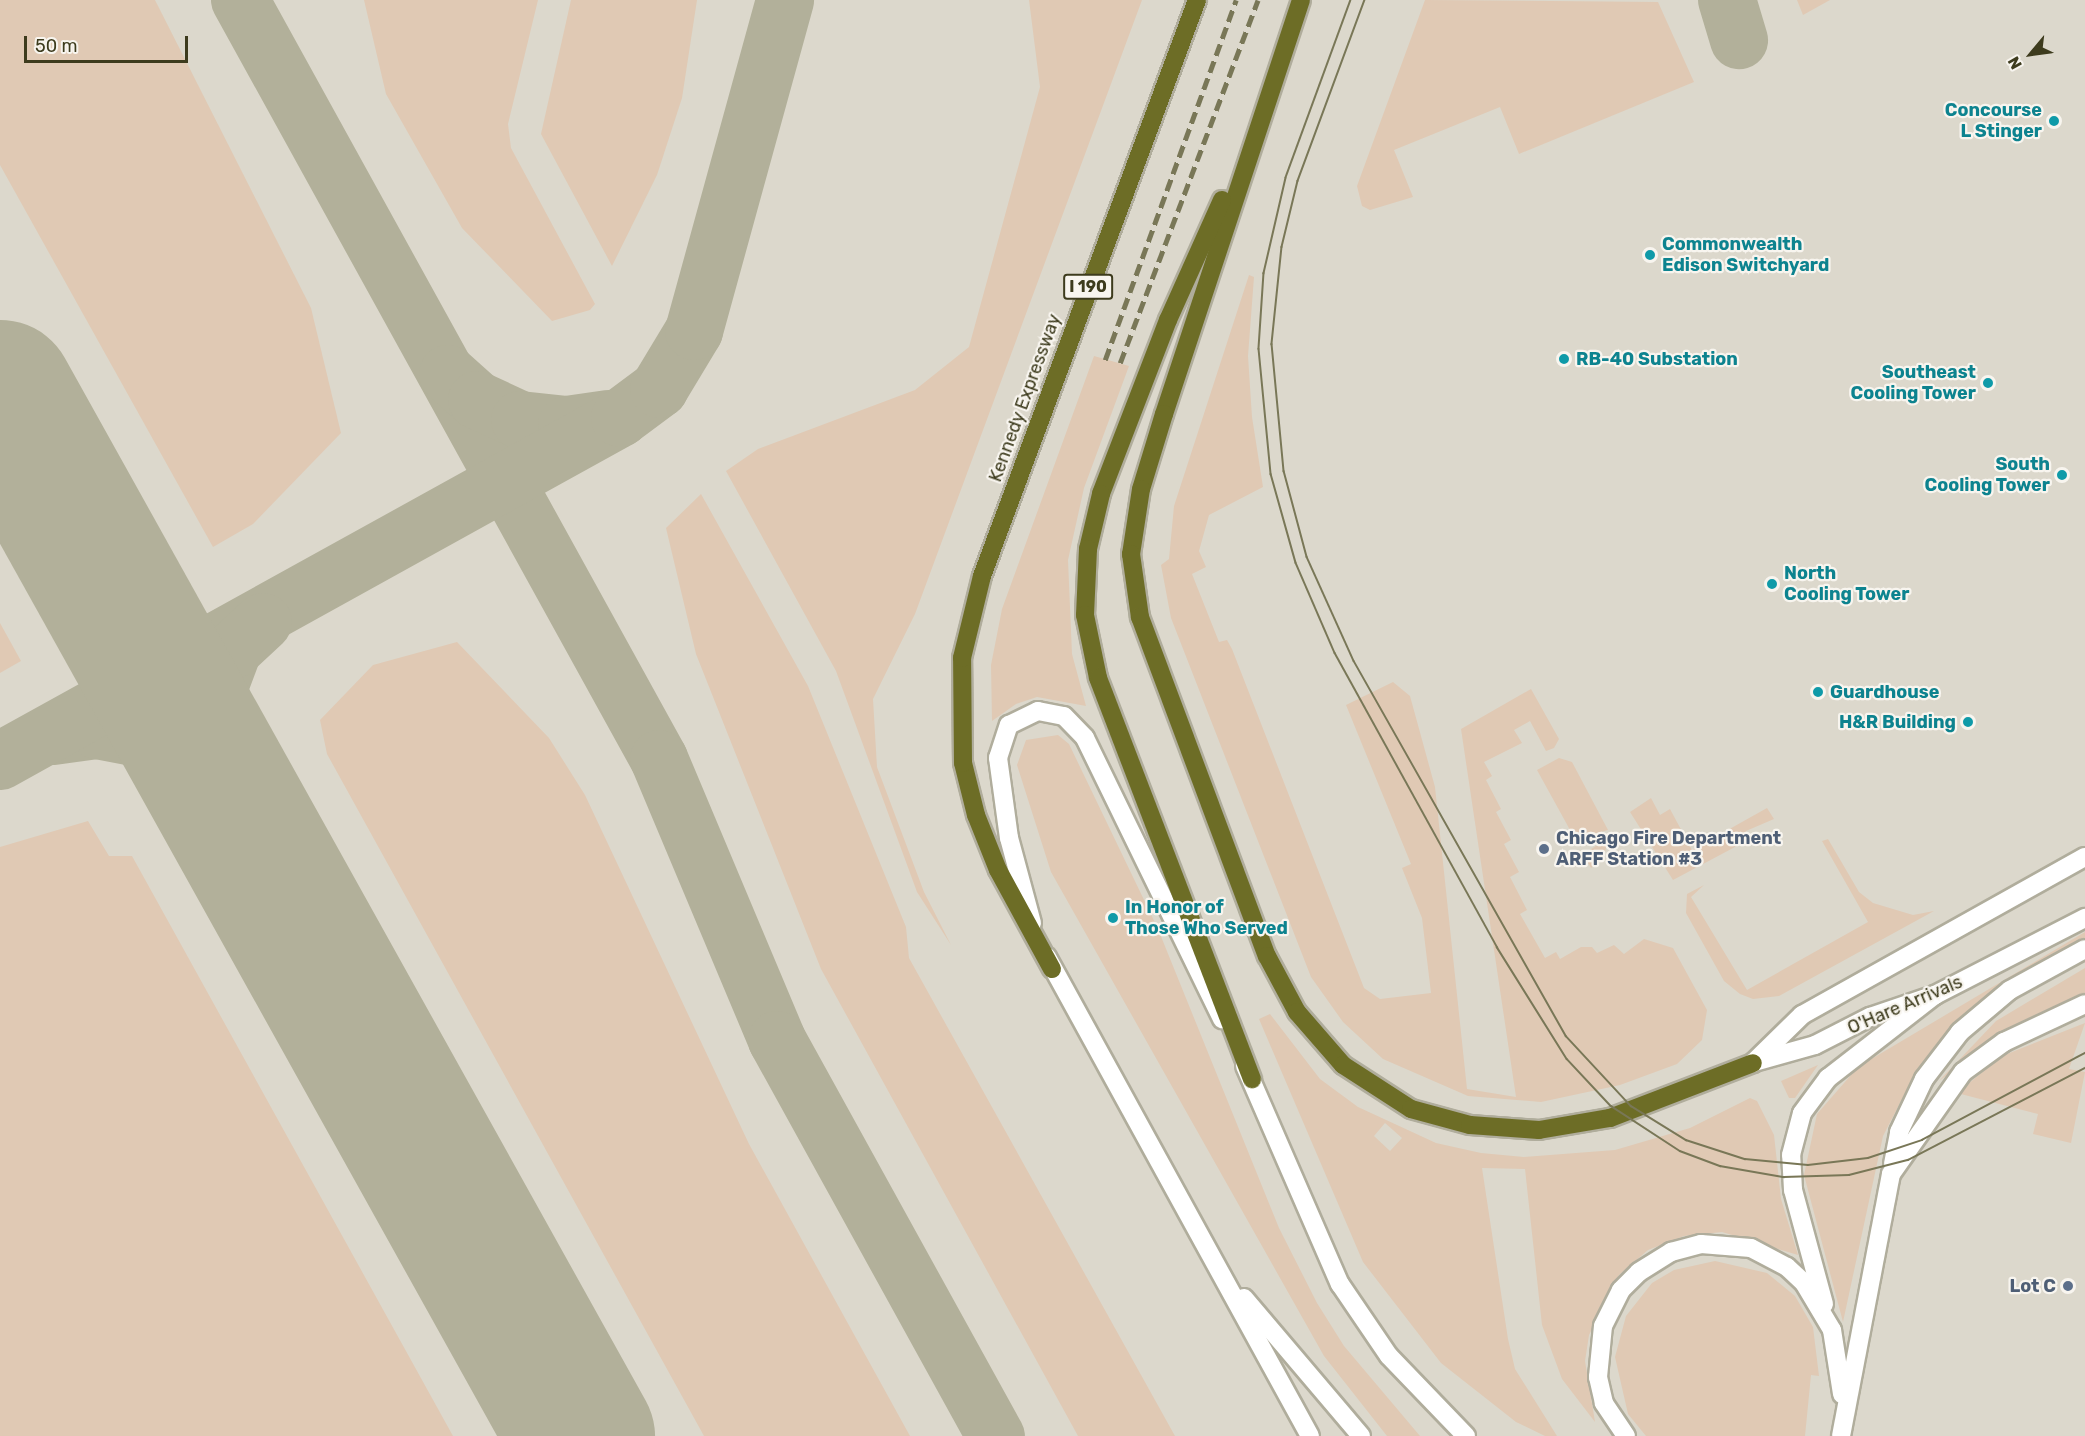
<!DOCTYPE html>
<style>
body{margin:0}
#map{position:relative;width:2085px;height:1436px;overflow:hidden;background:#ece8de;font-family:Rubik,sans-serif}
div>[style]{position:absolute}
.built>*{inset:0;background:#dcd8cc;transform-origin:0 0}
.green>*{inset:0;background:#e0c9b4}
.taxiway>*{height:58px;margin:-29px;padding:0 29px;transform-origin:29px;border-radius:29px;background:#b2b09a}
.runway>*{height:147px;margin:-73.5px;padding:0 73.5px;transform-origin:73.5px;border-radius:73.5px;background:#b2b09a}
.roads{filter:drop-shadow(2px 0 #b0ad9c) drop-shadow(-2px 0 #b0ad9c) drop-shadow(0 2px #b0ad9c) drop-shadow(0 -2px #b0ad9c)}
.minor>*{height:18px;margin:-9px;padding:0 9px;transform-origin:9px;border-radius:9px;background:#fff}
.highway>*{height:18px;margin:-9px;padding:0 9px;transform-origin:9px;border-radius:9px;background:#6d6d26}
.tram>*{height:1.5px;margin:-0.75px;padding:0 0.75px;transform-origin:0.75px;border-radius:0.75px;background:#797757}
.rail>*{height:4.5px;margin-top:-2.25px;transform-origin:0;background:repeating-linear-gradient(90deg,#797757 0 12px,transparent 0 18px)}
.dots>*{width:16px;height:16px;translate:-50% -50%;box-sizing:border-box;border:3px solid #f8f5ef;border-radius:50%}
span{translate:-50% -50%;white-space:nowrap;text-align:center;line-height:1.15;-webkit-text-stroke:4.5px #f8f5ef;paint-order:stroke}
.shield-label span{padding:2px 4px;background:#f8f5ef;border:2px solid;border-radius:4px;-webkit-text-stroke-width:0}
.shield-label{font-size:16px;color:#3d3b1d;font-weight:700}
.culture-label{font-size:18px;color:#0d838f;font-weight:700}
.right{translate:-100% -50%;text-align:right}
.left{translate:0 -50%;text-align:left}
.street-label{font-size:18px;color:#3d3b1d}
.service-label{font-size:18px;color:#4e5e75;font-weight:700}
.north{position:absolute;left:2001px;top:24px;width:60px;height:60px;-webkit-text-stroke:4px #f8f5ef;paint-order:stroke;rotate:241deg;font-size:16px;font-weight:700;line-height:24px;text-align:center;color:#3d3b1d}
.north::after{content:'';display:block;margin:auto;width:21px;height:27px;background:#3d3b1d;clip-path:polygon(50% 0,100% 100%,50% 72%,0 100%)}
.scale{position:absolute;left:24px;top:36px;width:164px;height:27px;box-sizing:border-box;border:3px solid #3d3b1d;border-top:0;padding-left:8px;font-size:18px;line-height:21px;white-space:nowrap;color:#3d3b1d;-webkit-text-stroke:4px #f8f5ef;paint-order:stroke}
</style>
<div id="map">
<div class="built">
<div style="left:0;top:0;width:2085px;height:1436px"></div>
</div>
<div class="green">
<div style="clip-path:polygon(0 0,155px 0,311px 308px,341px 433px,253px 524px,213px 547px,0 165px)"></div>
<div style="clip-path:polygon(364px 0,538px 0,508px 124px,511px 148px,595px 304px,590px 310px,552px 321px,462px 228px,386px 94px)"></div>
<div style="clip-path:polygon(571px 0,697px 0,682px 98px,657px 175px,612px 266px,541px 134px)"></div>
<div style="clip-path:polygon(1029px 0,1142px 0,915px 614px,873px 699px,877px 767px,924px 892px,951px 945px,917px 892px,836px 671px,726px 471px,758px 449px,915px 390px,969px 347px,1040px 87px)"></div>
<div style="clip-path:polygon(1425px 0,1658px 2px,1694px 82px,1519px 154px,1500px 107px,1394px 150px,1413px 197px,1370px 210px,1362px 206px,1357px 186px)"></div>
<div style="clip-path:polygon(1797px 0,1830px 0,1803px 15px)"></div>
<div style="clip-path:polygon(1249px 275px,1254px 277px,1248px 356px,1252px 417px,1263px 487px,1209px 515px,1199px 551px,1206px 567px,1192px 574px,1219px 642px,1227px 640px,1232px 649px,1364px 988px,1380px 999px,1431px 993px,1422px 918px,1402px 868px,1411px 864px,1346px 705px,1393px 682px,1410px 696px,1435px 787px,1467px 1089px,1516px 1097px,1461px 729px,1531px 689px,1559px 739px,1554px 748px,1546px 751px,1530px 721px,1514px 730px,1522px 743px,1484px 762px,1492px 776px,1486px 780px,1501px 809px,1496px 812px,1511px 840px,1504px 844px,1519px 872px,1510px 877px,1527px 910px,1520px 914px,1545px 958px,1556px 952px,1560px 959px,1581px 947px,1592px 947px,1597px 953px,1614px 945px,1624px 954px,1644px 939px,1673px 948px,1707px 1010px,1702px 1040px,1677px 1064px,1620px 1085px,1541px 1102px,1468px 1096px,1383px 1059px,1343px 1022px,1311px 977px,1171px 618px,1161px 565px,1169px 559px,1174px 506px)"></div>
<div style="clip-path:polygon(1094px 356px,1129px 366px,1084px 488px,1068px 560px,1072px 654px,1086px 706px,1037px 697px,1016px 704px,992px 721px,991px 665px,1002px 609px)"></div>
<div style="clip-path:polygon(701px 494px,808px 686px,906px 927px,909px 958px,1175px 1436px,1078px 1436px,821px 969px,696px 654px,666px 528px)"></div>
<div style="clip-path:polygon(0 623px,21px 661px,0 673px)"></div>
<div style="clip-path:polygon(457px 642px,549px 738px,585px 795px,749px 1144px,910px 1436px,704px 1436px,327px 754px,320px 720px,373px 665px)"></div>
<div style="clip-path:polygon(1058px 735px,1069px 744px,1158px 929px,1279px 1228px,1317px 1303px,1344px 1346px,1420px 1436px,1387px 1436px,1324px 1356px,1051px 872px,1017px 765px,1026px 740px)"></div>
<div style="clip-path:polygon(1559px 758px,1572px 762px,1608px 830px,1575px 839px,1537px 770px)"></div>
<div style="clip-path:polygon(1651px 798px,1660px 815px,1670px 809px,1692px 850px,1767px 808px,1774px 819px,1746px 831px,1750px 839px,1673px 880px,1630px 812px)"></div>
<div style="clip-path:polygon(88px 821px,109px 856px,132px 856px,453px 1436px,0 1436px,0 847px)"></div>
<div style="clip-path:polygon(1609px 838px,1603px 858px,1591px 868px,1583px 854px)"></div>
<div style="clip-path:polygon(1828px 839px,1859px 892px,1873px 903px,1913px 915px,1934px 911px,1779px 996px,1753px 999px,1740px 994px,1724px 981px,1686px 913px,1687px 894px,1704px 885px,1691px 897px,1747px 990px,1868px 922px,1822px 841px)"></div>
<div style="clip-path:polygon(2085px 932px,2085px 941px,1988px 998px,1946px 1033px,1917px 1070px,1883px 1136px,1843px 1322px,1804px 1175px,1817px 1114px,1858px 1067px)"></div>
<div style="clip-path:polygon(2085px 968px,2085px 995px,2000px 1036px,1939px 1081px,1996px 1021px)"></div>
<div style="clip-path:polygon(evenodd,1270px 1014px,1320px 1079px,1358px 1107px,1436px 1143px,1481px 1153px,1524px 1157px,1615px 1150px,1690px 1128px,1750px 1098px,1757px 1101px,1774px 1135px,1781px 1199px,1798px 1255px,1722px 1232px,1684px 1236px,1648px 1250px,1619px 1275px,1589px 1335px,1585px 1361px,1595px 1422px,1562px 1379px,1542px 1325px,1525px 1169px,1482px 1168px,1508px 1339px,1515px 1369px,1557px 1436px,1545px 1436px,1516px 1422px,1441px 1363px,1363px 1262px,1259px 1019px,1270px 1014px,1385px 1123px,1402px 1138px,1390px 1151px,1374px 1136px,1385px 1123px)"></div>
<div style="clip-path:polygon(2085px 1023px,2069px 1069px,2085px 1072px,2071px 1143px,2033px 1134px,2038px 1114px,1957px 1093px,2002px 1056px)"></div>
<div style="clip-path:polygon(1818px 1065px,1795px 1098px,1789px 1098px,1781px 1081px)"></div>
<div style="clip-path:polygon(1715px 1261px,1767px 1273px,1795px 1296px,1813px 1327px,1819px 1376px,1811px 1375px,1805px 1436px,1646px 1436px,1628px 1414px,1615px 1357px,1626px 1316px,1652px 1283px,1674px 1270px)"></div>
</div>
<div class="taxiway">
<div style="left:240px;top:0;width:867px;rotate:61.1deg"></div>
<div style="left:659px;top:759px;width:305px;rotate:67.2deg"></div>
<div style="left:777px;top:1040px;width:453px;rotate:61.1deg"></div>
<div style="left:1727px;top:0;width:42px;rotate:73.3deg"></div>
<div style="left:448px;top:374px;width:39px;rotate:42deg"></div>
<div style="left:477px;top:400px;width:47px;rotate:24.9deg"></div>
<div style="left:520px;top:420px;width:47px;rotate:6.1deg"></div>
<div style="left:567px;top:425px;width:42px;rotate:-8.1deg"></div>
<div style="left:53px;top:736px;width:44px;rotate:-7.8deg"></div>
<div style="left:97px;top:730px;width:53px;rotate:10.9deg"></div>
<div style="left:149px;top:740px;width:71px;rotate:33.5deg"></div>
<div style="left:208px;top:779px;width:36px;rotate:52deg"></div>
<div style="left:0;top:761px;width:709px;rotate:-28.95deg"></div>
<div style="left:620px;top:418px;width:49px;rotate:-36.6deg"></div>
<div style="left:659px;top:389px;width:68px;rotate:-58.9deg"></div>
<div style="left:694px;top:331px;width:343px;rotate:-74.6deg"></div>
<div style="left:230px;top:807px;width:55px;rotate:-108.1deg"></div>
<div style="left:213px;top:755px;width:54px;rotate:-88.9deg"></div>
<div style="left:214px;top:701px;width:54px;rotate:-69.6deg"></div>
<div style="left:233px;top:650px;width:41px;rotate:-43deg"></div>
</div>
<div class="runway">
<div style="left:0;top:393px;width:1194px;rotate:60.88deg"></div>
</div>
<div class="roads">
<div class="minor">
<div style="left:1032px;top:923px;width:88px;rotate:-105.1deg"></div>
<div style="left:1009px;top:838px;width:81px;rotate:-97.8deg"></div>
<div style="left:998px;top:758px;width:35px;rotate:-72deg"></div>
<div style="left:1009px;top:725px;width:32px;rotate:-26deg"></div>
<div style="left:1038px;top:711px;width:26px;rotate:11deg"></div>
<div style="left:1064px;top:716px;width:30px;rotate:46deg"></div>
<div style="left:1085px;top:738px;width:313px;rotate:64deg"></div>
<div style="left:1047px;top:957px;width:546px;rotate:61.23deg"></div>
<div style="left:1754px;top:1062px;width:63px;rotate:-15.6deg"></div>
<div style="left:1815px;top:1045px;width:62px;rotate:-27deg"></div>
<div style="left:1870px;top:1017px;width:69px;rotate:-18.7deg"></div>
<div style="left:1935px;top:995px;width:169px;rotate:-27.2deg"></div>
<div style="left:1753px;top:1063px;width:69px;rotate:-44.4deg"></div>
<div style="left:1802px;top:1015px;width:324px;rotate:-29.2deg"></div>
<div style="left:1245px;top:1066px;width:238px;rotate:66.5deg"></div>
<div style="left:1340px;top:1284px;width:87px;rotate:55.8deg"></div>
<div style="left:1389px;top:1356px;width:111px;rotate:46.1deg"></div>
<div style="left:1893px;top:1164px;width:33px;rotate:-79deg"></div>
<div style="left:1899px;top:1132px;width:59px;rotate:-64.7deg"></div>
<div style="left:1924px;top:1079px;width:59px;rotate:-52.5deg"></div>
<div style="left:1960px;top:1032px;width:65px;rotate:-40deg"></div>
<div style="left:2010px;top:990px;width:85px;rotate:-28.7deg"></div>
<div style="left:1244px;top:1298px;width:181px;rotate:49.7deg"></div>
<div style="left:1824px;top:1304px;width:118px;rotate:-105.2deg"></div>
<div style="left:1793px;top:1190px;width:35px;rotate:-93deg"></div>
<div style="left:1791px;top:1155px;width:43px;rotate:-75.3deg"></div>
<div style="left:1802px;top:1113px;width:44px;rotate:-53.4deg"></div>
<div style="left:1828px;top:1078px;width:135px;rotate:-37.8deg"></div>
<div style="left:1626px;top:1436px;width:40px;rotate:-124deg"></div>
<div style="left:1604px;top:1403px;width:27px;rotate:-103deg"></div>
<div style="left:1598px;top:1377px;width:51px;rotate:-84.4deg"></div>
<div style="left:1603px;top:1326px;width:40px;rotate:-63.4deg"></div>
<div style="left:1621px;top:1290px;width:25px;rotate:-45deg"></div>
<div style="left:1639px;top:1272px;width:38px;rotate:-32deg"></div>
<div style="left:1671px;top:1252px;width:31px;rotate:-15deg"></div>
<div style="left:1701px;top:1244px;width:50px;rotate:4.6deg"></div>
<div style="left:1751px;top:1248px;width:41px;rotate:27.8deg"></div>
<div style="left:1787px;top:1267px;width:23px;rotate:43deg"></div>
<div style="left:1804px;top:1283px;width:55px;rotate:59.2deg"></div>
<div style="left:1832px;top:1330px;width:65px;rotate:81.1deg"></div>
<div style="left:1841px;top:1436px;width:267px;rotate:-79.2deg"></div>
<div style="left:1891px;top:1174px;width:125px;rotate:-54.8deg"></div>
<div style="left:1963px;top:1072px;width:51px;rotate:-36.2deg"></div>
<div style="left:2004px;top:1042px;width:89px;rotate:-25.1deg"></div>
</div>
<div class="highway">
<div style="left:1301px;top:0;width:436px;rotate:108.3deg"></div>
<div style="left:1164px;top:414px;width:78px;rotate:107deg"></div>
<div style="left:1141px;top:489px;width:66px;rotate:98.7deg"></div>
<div style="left:1131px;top:554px;width:64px;rotate:81.9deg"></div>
<div style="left:1140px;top:617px;width:362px;rotate:69.5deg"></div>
<div style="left:1267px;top:956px;width:64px;rotate:61.8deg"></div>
<div style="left:1297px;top:1012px;width:70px;rotate:49deg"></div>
<div style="left:1343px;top:1065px;width:81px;rotate:32.9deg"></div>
<div style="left:1411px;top:1109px;width:61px;rotate:15.2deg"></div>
<div style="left:1470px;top:1125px;width:69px;rotate:4.1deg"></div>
<div style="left:1539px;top:1130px;width:72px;rotate:-9.6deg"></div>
<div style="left:1610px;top:1118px;width:153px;rotate:-21deg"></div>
<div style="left:1222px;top:200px;width:132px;rotate:114.2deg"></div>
<div style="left:1168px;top:320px;width:186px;rotate:111.1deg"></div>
<div style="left:1101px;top:494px;width:57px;rotate:103.3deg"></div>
<div style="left:1088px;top:549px;width:66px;rotate:92.6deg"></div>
<div style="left:1085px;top:615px;width:64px;rotate:78.3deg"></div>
<div style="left:1098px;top:678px;width:430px;rotate:69deg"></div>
<div style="left:1052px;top:969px;width:113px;rotate:-118.6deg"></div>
<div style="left:998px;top:870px;width:59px;rotate:-111.8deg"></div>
<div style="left:976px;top:815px;width:54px;rotate:-104deg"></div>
<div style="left:963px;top:763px;width:105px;rotate:-90.5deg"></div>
<div style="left:962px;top:658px;width:84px;rotate:-76.3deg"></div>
<div style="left:982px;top:576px;width:615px;rotate:-69.53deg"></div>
</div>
</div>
<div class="tram">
<div style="left:1351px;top:0;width:189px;rotate:110.1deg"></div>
<div style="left:1286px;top:178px;width:98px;rotate:103deg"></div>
<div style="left:1264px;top:273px;width:76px;rotate:93.8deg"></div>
<div style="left:1259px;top:349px;width:126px;rotate:84.5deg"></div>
<div style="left:1271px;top:474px;width:92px;rotate:74.3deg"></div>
<div style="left:1296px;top:563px;width:98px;rotate:66.6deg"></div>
<div style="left:1335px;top:653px;width:336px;rotate:61.1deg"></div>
<div style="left:1497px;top:947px;width:132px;rotate:58deg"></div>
<div style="left:1567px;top:1059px;width:64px;rotate:46.9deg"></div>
<div style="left:1611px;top:1106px;width:82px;rotate:33.1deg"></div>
<div style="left:1680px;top:1151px;width:43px;rotate:20.6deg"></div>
<div style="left:1720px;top:1166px;width:65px;rotate:9.8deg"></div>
<div style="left:1784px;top:1177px;width:65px;rotate:-1.8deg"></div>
<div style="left:1849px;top:1175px;width:61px;rotate:-14.3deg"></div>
<div style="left:1908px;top:1160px;width:199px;rotate:-27.5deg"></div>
<div style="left:1365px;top:0;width:193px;rotate:110.3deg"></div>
<div style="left:1298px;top:181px;width:68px;rotate:103.6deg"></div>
<div style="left:1282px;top:247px;width:98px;rotate:95.9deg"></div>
<div style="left:1272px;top:344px;width:128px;rotate:84.6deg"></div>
<div style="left:1284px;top:471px;width:89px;rotate:75deg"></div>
<div style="left:1307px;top:557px;width:114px;rotate:65.7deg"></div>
<div style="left:1354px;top:661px;width:431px;rotate:60.5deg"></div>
<div style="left:1566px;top:1036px;width:96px;rotate:47.1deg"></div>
<div style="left:1631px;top:1106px;width:65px;rotate:31.7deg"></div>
<div style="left:1686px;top:1140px;width:62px;rotate:17.9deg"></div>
<div style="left:1745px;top:1159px;width:63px;rotate:5.4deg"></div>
<div style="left:1808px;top:1165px;width:60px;rotate:-6.7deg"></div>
<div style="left:1868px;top:1158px;width:57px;rotate:-18.4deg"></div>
<div style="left:1922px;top:1140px;width:185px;rotate:-28.1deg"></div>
</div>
<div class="rail">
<div style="left:1105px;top:360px;width:383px;rotate:-70deg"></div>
<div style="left:1120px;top:363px;width:388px;rotate:-69.2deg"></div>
</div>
<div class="dots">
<div style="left:2054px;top:121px;background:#0f9aa8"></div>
<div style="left:1650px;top:255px;background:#0f9aa8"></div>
<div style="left:1564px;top:359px;background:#0f9aa8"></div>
<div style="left:1988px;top:383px;background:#0f9aa8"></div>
<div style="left:2062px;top:475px;background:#0f9aa8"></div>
<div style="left:1772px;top:584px;background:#0f9aa8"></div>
<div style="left:1818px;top:692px;background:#0f9aa8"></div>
<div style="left:1968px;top:722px;background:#0f9aa8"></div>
<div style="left:1544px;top:849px;background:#5c6f8a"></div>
<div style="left:1113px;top:918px;background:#0f9aa8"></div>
<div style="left:2068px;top:1286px;background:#5c6f8a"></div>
</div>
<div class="shield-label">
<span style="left:1088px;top:287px">I 190</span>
</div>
<div class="culture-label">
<span class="right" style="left:2042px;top:121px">Concourse<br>L Stinger</span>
<span class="left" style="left:1662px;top:255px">Commonwealth<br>Edison Switchyard</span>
<span class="left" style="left:1576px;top:359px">RB-40 Substation</span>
<span class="right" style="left:1976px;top:383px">Southeast<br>Cooling Tower</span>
<span class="right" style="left:2050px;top:475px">South<br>Cooling Tower</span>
<span class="left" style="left:1784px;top:584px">North<br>Cooling Tower</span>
<span class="left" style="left:1830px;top:692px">Guardhouse</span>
<span class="right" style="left:1956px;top:722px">H&amp;R Building</span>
<span class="left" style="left:1125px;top:918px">In Honor of<br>Those Who Served</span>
</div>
<div class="street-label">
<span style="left:1025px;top:398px;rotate:-70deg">Kennedy Expressway</span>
<span style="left:1905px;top:1005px;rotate:-23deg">O'Hare Arrivals</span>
</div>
<div class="service-label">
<span class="left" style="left:1556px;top:849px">Chicago Fire Department<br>ARFF Station #3</span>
<span class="right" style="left:2056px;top:1286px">Lot C</span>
</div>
<div class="north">N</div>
<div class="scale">50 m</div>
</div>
